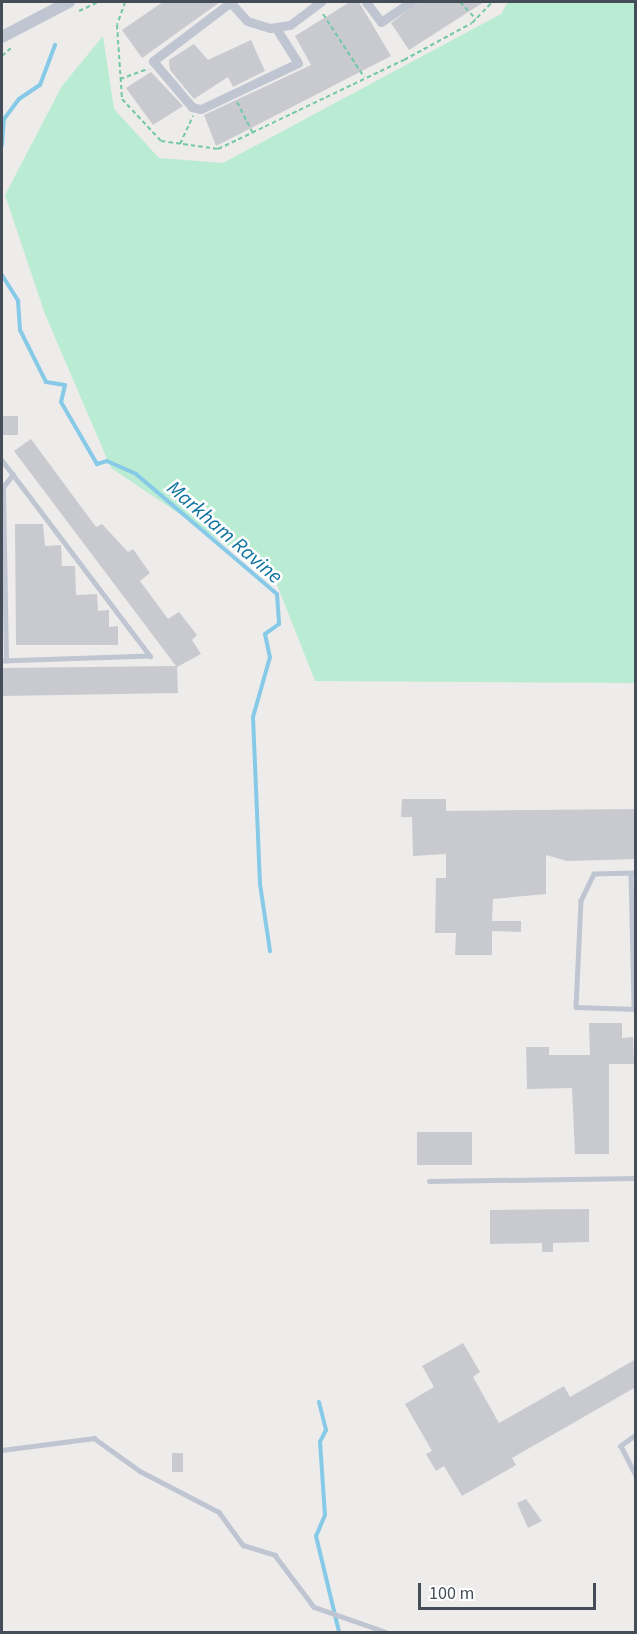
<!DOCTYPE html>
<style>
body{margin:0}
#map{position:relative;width:637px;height:1634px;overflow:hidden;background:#eeebeb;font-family:"Source Sans 3",sans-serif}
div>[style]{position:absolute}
.green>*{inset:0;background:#b9ecd2}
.stream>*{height:4px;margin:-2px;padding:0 2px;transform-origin:2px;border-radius:2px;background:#87cae8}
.building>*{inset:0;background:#c8cad0;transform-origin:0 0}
.path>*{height:2px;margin-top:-1px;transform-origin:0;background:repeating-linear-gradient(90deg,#73c8a6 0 4.5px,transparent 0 7.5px)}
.service>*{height:4.5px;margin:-2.25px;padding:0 2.25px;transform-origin:2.25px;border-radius:2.25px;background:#bfc6d1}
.minor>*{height:9px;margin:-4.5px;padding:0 4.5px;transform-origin:4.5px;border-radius:4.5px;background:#bfc6d1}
.tertiary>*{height:12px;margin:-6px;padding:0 6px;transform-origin:6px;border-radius:6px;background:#bfc6d1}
span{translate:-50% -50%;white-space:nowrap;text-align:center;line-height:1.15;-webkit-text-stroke:5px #fff;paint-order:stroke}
.water-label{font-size:21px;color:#10739f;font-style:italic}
.frame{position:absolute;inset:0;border:3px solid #444d58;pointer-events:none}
.scale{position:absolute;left:418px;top:1583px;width:178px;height:27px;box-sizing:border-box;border:3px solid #444d58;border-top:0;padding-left:8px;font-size:18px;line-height:21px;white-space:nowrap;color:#444d58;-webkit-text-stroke:4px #fff;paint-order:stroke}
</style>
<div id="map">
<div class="green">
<div style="clip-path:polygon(508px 2px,635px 2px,635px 683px,315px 681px,274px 577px,111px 468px,45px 314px,5px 195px,62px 86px,103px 36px,114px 109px,159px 158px,223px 163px,501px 14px)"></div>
</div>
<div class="stream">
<div style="left:2px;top:145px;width:26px;rotate:-86deg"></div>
<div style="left:4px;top:119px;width:25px;rotate:-53deg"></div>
<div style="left:19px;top:99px;width:25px;rotate:-34deg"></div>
<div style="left:40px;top:85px;width:43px;rotate:-69.4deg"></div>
<div style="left:2px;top:275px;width:31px;rotate:58deg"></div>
<div style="left:18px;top:301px;width:29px;rotate:86deg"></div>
<div style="left:20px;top:330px;width:58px;rotate:63.4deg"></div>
<div style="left:46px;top:382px;width:19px;rotate:9deg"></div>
<div style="left:65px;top:385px;width:17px;rotate:103deg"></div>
<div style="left:61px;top:402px;width:72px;rotate:59.9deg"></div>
<div style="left:97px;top:464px;width:10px;rotate:-17deg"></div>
<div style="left:107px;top:461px;width:32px;rotate:24deg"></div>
<div style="left:136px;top:474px;width:185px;rotate:40.4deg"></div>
<div style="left:277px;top:594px;width:30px;rotate:86deg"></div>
<div style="left:279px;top:624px;width:17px;rotate:144deg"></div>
<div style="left:265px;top:634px;width:24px;rotate:78deg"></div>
<div style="left:270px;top:657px;width:62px;rotate:105.8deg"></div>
<div style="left:253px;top:717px;width:167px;rotate:87.6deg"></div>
<div style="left:260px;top:884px;width:68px;rotate:81.5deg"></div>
<div style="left:319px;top:1402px;width:29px;rotate:76deg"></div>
<div style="left:326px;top:1430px;width:13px;rotate:117deg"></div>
<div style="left:320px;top:1442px;width:73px;rotate:86.1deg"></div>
<div style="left:325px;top:1515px;width:23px;rotate:113deg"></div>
<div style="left:316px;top:1536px;width:99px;rotate:76.5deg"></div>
</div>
<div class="building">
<div style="clip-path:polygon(163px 2px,220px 2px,142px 58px,122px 30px)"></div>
<div style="clip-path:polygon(350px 2px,359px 2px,391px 56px,216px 146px,204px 115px,311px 65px,295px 36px)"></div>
<div style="clip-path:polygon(418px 2px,484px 2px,409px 50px,391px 23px)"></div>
<div style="clip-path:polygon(251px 40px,265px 71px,233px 87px,228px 77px,194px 99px,170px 70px,169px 60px,194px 44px,208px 60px)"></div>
<div style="clip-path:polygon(151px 72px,183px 106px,153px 125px,126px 88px)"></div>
<div style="left:2px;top:416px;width:16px;height:19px"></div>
<div style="clip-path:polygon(31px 439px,96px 527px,102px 524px,128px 552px,133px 549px,150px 573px,140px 581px,168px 619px,179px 612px,197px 635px,192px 640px,201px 654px,177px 667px,178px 693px,2px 696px,2px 668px,176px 666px,14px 451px)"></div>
<div style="clip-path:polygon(15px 524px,43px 524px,45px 546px,61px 545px,62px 566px,75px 566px,76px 595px,97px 594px,98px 611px,109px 610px,109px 627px,118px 626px,118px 645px,16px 645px)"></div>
<div style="clip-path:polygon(402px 799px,446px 799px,446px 811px,636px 809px,636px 859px,567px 861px,546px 855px,546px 894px,493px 899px,492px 921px,521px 921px,521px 932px,492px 931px,492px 955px,455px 955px,456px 933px,435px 933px,436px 878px,446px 878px,446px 854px,413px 856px,412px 817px,401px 817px)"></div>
<div style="clip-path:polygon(589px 1023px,622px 1023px,622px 1038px,633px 1037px,634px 1064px,609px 1064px,609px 1154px,575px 1154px,572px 1088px,527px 1089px,526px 1047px,549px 1047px,549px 1055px,590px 1055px)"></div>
<div style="left:417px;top:1132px;width:55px;height:33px"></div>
<div style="clip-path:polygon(589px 1209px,589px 1242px,553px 1243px,553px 1252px,542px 1252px,542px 1243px,490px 1244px,490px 1210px)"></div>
<div style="clip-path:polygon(463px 1343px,480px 1372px,473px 1377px,499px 1423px,564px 1386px,570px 1397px,636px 1359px,636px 1387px,512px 1458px,516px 1465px,462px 1496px,444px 1466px,436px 1471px,426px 1454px,432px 1451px,405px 1404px,434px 1387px,422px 1366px)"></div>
<div style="left:172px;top:1453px;width:11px;height:19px"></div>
<div style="clip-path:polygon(526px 1499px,542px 1521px,528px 1528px,517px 1503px)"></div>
</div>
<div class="path">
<div style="left:125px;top:2px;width:24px;rotate:109deg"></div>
<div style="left:117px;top:25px;width:74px;rotate:86.1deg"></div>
<div style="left:122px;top:99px;width:57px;rotate:47.1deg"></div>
<div style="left:161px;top:141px;width:58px;rotate:8deg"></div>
<div style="left:218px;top:149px;width:206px;rotate:-25.6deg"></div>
<div style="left:404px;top:60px;width:77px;rotate:-28.6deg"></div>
<div style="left:472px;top:23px;width:29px;rotate:-46deg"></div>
<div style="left:460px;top:2px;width:23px;rotate:47deg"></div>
<div style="left:79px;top:11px;width:21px;rotate:-25deg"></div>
<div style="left:323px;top:14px;width:75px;rotate:56.9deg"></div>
<div style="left:2px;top:56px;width:15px;rotate:-42deg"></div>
<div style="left:120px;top:79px;width:30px;rotate:-20deg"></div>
<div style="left:237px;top:102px;width:35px;rotate:63deg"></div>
<div style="left:180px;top:144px;width:31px;rotate:-65deg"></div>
</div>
<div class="service">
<div style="left:2px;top:460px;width:246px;rotate:52.9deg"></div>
<div style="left:150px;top:656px;width:148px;rotate:178.1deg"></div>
<div style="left:6px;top:661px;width:174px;rotate:-91deg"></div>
<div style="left:3px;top:487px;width:16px;rotate:-52deg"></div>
<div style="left:631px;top:873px;width:136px;rotate:88.7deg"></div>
<div style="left:636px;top:873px;width:42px;rotate:178.6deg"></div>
<div style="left:594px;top:874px;width:30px;rotate:116deg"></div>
<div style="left:581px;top:901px;width:106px;rotate:92.7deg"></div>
<div style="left:576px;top:1007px;width:60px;rotate:1.9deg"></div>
<div style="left:429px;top:1181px;width:207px;rotate:-0.8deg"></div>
<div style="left:636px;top:1435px;width:19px;rotate:144deg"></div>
<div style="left:621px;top:1446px;width:34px;rotate:63deg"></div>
<div style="left:2px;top:1450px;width:93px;rotate:-7.4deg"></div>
<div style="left:94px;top:1438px;width:57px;rotate:35.7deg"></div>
<div style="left:140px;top:1471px;width:89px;rotate:27.4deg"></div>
<div style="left:219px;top:1512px;width:41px;rotate:54deg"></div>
<div style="left:243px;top:1545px;width:34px;rotate:17deg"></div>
<div style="left:275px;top:1555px;width:65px;rotate:53.1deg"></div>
<div style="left:314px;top:1607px;width:76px;rotate:19.1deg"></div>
</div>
<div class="minor">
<div style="left:230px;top:2px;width:25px;rotate:48deg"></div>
<div style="left:247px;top:21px;width:24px;rotate:17deg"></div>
<div style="left:270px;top:28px;width:20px;rotate:-9deg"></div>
<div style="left:290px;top:25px;width:39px;rotate:-37deg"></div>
<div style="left:231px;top:2px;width:98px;rotate:142.9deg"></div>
<div style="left:153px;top:61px;width:60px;rotate:49.7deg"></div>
<div style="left:192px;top:107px;width:9px;rotate:13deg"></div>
<div style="left:201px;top:109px;width:107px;rotate:-25.4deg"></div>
<div style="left:298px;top:63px;width:41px;rotate:-122.2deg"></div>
<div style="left:366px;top:2px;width:25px;rotate:53deg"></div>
<div style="left:381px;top:22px;width:36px;rotate:-34deg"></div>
</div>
<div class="tertiary">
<div style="left:2px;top:37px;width:76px;rotate:-27.6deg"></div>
</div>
<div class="water-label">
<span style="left:225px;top:532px;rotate:41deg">Markham Ravine</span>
</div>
<div class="frame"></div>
<div class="scale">100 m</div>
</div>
